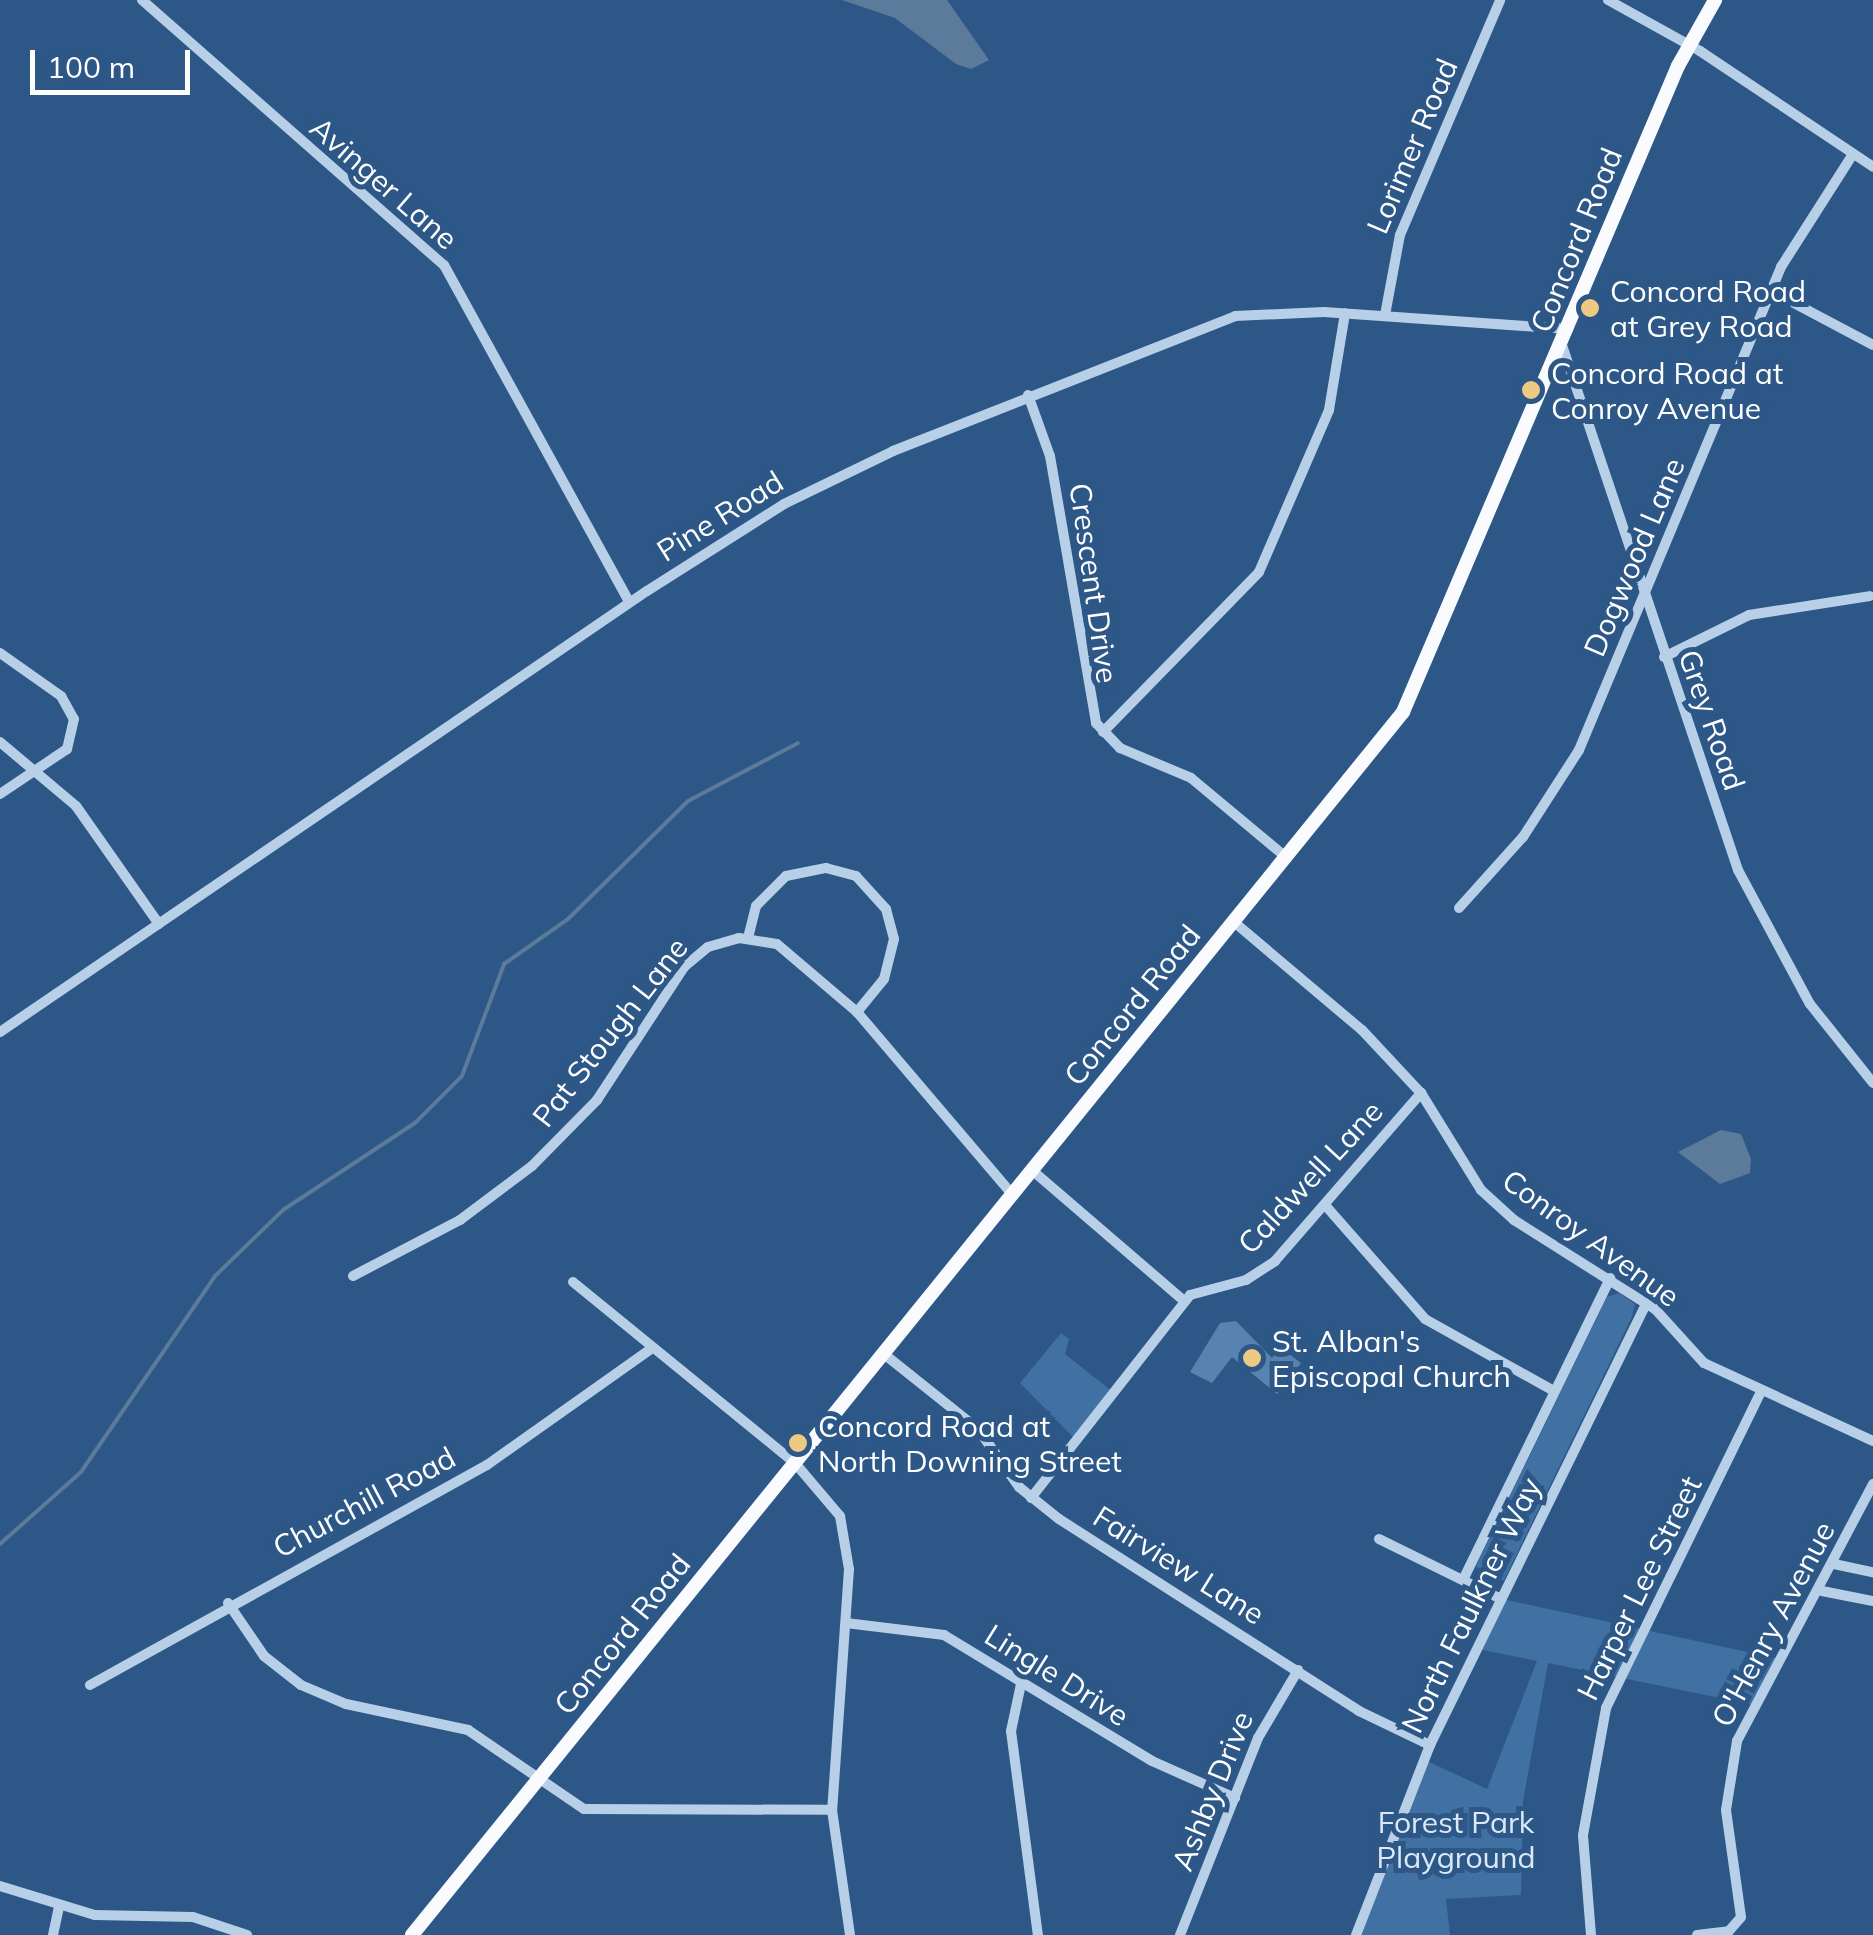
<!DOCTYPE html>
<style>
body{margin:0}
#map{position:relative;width:1873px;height:1935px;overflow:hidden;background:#2c5787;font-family:Mulish,sans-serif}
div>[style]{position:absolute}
.green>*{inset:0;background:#4171a3}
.water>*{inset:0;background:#5c7a9a}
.stream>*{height:4px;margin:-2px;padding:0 2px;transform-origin:2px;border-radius:2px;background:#5c7a9a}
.building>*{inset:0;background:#5882b0}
.minor>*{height:10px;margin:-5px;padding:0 5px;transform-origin:5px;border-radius:5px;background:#b8cfe8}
.major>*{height:14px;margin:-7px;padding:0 7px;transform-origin:7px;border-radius:7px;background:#f9fbfe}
.dots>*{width:28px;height:28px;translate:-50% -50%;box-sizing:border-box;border:5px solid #2c5787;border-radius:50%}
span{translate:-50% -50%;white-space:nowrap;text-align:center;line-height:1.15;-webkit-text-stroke:10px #2c5787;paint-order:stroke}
.street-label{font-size:30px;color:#fff}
.poi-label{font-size:30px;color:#fff}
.left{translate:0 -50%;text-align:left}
.park-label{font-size:30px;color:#dbe9f6}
.scale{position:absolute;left:30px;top:50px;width:160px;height:45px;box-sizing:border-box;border:5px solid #fff;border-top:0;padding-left:12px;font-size:30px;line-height:35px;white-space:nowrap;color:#fff;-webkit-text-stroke:8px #2c5787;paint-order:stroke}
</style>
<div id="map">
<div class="green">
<div style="clip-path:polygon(1619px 1293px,1635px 1304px,1632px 1317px,1504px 1580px,1490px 1581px,1476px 1566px,1607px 1297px)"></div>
<div style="clip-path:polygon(1061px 1333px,1069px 1339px,1065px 1354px,1113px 1392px,1075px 1439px,1020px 1383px)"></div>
<div style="clip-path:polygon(1502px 1599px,1785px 1660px,1755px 1705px,1548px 1663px,1523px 1801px,1521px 1895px,1446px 1899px,1450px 1935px,1358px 1935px,1425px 1760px,1487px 1789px,1537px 1661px,1478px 1649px)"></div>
</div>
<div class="water">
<div style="clip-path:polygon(842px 0,947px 0,989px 60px,971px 69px,956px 64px,895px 18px)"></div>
<div style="clip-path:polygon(1721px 1130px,1741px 1134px,1751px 1159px,1750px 1173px,1720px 1184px,1678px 1152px)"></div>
</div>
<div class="stream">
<div style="left:0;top:1544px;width:108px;rotate:-41.6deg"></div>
<div style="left:81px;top:1472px;width:237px;rotate:-55.6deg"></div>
<div style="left:215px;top:1276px;width:95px;rotate:-44.1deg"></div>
<div style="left:283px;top:1210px;width:158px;rotate:-33.4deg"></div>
<div style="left:415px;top:1123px;width:66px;rotate:-45deg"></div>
<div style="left:462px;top:1076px;width:120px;rotate:-69.4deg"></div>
<div style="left:504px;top:964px;width:78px;rotate:-35.1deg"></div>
<div style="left:568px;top:919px;width:168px;rotate:-44.5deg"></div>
<div style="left:688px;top:801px;width:124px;rotate:-27.8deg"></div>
</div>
<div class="building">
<div style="clip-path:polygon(1236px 1321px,1272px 1358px,1280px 1347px,1301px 1363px,1277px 1394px,1232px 1357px,1212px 1383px,1190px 1372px,1220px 1323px)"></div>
</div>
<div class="minor">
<div style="left:142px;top:0;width:402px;rotate:41.3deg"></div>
<div style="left:444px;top:265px;width:384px;rotate:61.2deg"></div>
<div style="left:1608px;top:0;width:105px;rotate:29deg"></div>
<div style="left:1700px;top:51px;width:208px;rotate:33.8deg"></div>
<div style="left:1771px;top:291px;width:115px;rotate:27.9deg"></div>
<div style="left:1385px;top:315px;width:81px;rotate:-79.4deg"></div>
<div style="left:1400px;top:235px;width:255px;rotate:-66.9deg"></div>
<div style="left:1562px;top:345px;width:554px;rotate:71.47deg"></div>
<div style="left:1738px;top:870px;width:152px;rotate:61.8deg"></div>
<div style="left:1810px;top:1004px;width:101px;rotate:51.4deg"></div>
<div style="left:1028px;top:395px;width:65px;rotate:70.2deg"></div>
<div style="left:1050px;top:456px;width:271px;rotate:80.2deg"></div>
<div style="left:1096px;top:723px;width:35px;rotate:46deg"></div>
<div style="left:1120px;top:748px;width:77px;rotate:22.9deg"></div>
<div style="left:1191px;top:778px;width:125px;rotate:39.8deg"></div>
<div style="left:0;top:653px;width:75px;rotate:35.2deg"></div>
<div style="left:61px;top:696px;width:26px;rotate:61deg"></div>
<div style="left:74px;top:719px;width:31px;rotate:103deg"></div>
<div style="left:67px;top:749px;width:81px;rotate:146.1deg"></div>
<div style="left:1664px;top:657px;width:95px;rotate:-26.3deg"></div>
<div style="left:1749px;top:615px;width:122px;rotate:-8.9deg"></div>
<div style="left:1103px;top:732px;width:223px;rotate:-45.7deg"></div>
<div style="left:1259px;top:572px;width:176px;rotate:-66.6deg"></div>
<div style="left:1329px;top:410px;width:98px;rotate:-80.6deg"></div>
<div style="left:0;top:742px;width:99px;rotate:40.1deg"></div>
<div style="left:76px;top:806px;width:144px;rotate:54.9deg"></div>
<div style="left:1459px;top:908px;width:96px;rotate:-48deg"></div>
<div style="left:1523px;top:837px;width:103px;rotate:-57.2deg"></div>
<div style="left:1579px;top:750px;width:524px;rotate:-67.3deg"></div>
<div style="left:1781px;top:267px;width:134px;rotate:-57.5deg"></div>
<div style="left:1234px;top:922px;width:167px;rotate:40.2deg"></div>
<div style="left:1362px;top:1030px;width:86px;rotate:46.9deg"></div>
<div style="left:1421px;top:1093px;width:114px;rotate:58.3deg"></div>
<div style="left:1481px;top:1190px;width:45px;rotate:42.3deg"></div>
<div style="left:1514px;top:1220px;width:167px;rotate:32.3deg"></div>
<div style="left:1655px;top:1309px;width:73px;rotate:47.8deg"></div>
<div style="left:1704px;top:1363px;width:186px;rotate:24.8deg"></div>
<div style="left:748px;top:938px;width:33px;rotate:-76deg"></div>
<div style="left:756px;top:906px;width:42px;rotate:-45deg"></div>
<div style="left:786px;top:876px;width:41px;rotate:-11.3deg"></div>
<div style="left:826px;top:868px;width:31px;rotate:15deg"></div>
<div style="left:856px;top:876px;width:45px;rotate:47.7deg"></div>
<div style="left:886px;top:909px;width:31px;rotate:75deg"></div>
<div style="left:894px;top:939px;width:41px;rotate:104deg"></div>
<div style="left:884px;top:979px;width:43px;rotate:129.3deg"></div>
<div style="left:0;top:1032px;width:783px;rotate:-34.28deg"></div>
<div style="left:647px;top:591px;width:162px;rotate:-32.4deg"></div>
<div style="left:784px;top:504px;width:121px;rotate:-25.9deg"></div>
<div style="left:893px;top:451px;width:368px;rotate:-21.5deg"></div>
<div style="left:1235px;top:316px;width:89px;rotate:-2.6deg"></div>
<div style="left:1324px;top:312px;width:245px;rotate:4deg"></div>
<div style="left:1033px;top:1171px;width:199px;rotate:40.7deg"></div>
<div style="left:1325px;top:1205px;width:152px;rotate:48.7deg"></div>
<div style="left:1425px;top:1319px;width:148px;rotate:29.2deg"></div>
<div style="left:353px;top:1276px;width:121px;rotate:-27.6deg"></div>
<div style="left:460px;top:1220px;width:90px;rotate:-36.9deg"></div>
<div style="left:532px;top:1166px;width:93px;rotate:-45.4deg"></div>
<div style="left:597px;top:1100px;width:159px;rotate:-56.8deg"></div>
<div style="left:684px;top:967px;width:31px;rotate:-40deg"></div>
<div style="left:708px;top:947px;width:32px;rotate:-16deg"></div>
<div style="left:739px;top:938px;width:38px;rotate:9deg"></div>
<div style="left:777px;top:944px;width:105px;rotate:40.4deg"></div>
<div style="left:857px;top:1012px;width:240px;rotate:49.6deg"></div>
<div style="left:573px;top:1282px;width:286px;rotate:39.2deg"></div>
<div style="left:795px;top:1463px;width:70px;rotate:49.7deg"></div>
<div style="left:840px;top:1516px;width:54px;rotate:80.4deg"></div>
<div style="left:849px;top:1569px;width:242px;rotate:94deg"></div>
<div style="left:832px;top:1810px;width:126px;rotate:81.8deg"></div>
<div style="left:884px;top:1354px;width:120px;rotate:38.6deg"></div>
<div style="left:978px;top:1429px;width:71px;rotate:54.7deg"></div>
<div style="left:1019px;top:1487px;width:51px;rotate:38.7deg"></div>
<div style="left:1059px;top:1519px;width:356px;rotate:32.6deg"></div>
<div style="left:1359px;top:1711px;width:79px;rotate:25.6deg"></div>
<div style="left:1031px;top:1498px;width:258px;rotate:-51.9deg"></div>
<div style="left:1190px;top:1295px;width:58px;rotate:-15deg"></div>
<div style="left:1246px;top:1280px;width:35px;rotate:-33deg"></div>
<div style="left:1275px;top:1261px;width:223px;rotate:-49deg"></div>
<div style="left:1379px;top:1539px;width:136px;rotate:26.2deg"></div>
<div style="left:1834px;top:1564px;width:40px;rotate:12deg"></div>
<div style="left:1463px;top:1580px;width:336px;rotate:-64deg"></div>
<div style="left:1822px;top:1591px;width:52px;rotate:11.1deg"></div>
<div style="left:228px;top:1603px;width:64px;rotate:55.8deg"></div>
<div style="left:264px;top:1656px;width:47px;rotate:38.1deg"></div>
<div style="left:301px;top:1685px;width:49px;rotate:22.9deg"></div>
<div style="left:346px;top:1704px;width:125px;rotate:12deg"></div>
<div style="left:468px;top:1730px;width:140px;rotate:34.3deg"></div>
<div style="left:584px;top:1809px;width:248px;rotate:0.2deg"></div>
<div style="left:846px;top:1623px;width:99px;rotate:7deg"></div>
<div style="left:944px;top:1635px;width:243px;rotate:31.2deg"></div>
<div style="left:1152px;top:1761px;width:91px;rotate:24deg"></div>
<div style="left:1021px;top:1684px;width:48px;rotate:102deg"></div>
<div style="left:1011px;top:1731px;width:206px;rotate:82.5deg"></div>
<div style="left:90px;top:1685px;width:454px;rotate:-29deg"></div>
<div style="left:487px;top:1465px;width:201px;rotate:-35.3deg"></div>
<div style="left:0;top:1886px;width:99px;rotate:17deg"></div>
<div style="left:95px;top:1915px;width:98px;rotate:1.2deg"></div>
<div style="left:193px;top:1917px;width:57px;rotate:18.4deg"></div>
<div style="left:53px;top:1935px;width:30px;rotate:-78deg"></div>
<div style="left:1180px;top:1935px;width:212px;rotate:-68.4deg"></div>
<div style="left:1258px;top:1738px;width:79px;rotate:-59.5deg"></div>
<div style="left:1356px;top:1935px;width:204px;rotate:-68.7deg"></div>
<div style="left:1430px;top:1745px;width:492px;rotate:-63.9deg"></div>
<div style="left:1591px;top:1935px;width:100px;rotate:-94.6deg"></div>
<div style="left:1583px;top:1835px;width:129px;rotate:-79.7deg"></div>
<div style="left:1606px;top:1708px;width:354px;rotate:-63.9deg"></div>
<div style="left:1697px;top:1935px;width:32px;rotate:-7deg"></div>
<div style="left:1729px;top:1931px;width:18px;rotate:-49deg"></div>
<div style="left:1741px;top:1917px;width:108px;rotate:-98deg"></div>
<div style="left:1726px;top:1810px;width:70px;rotate:-80.9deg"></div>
<div style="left:1737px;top:1741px;width:291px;rotate:-62.1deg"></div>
</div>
<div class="major">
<div style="left:412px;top:1935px;width:1574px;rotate:-50.98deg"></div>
<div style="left:1403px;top:712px;width:702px;rotate:-66.94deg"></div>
<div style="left:1678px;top:66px;width:76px;rotate:-60.7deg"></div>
</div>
<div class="dots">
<div style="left:1590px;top:308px;background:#edc981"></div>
<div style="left:1531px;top:390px;background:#edc981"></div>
<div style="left:1252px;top:1358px;background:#edc981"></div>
<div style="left:798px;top:1443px;background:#edc981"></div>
</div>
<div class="street-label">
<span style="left:1412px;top:146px;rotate:-67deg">Lorimer Road</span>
<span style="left:384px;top:183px;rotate:41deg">Avinger Lane</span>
<span style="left:1576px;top:240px;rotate:-68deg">Concord Road</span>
<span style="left:720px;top:516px;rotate:-32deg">Pine Road</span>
<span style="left:1634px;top:557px;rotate:-67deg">Dogwood Lane</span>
<span style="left:1094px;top:583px;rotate:82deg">Crescent Drive</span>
<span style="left:1712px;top:720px;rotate:71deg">Grey Road</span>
<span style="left:1132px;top:1005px;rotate:-51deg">Concord Road</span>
<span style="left:610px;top:1032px;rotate:-52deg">Pat Stough Lane</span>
<span style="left:1310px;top:1177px;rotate:-47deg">Caldwell Lane</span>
<span style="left:1591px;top:1238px;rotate:36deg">Conroy Avenue</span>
<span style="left:364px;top:1502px;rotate:-28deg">Churchill Road</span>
<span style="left:1179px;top:1565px;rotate:32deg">Fairview Lane</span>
<span style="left:1639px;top:1588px;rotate:-64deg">Harper Lee Street</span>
<span style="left:1471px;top:1605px;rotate:-64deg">North Faulkner Way</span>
<span style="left:1773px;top:1624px;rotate:-62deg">O'Henry Avenue</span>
<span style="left:622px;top:1634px;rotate:-51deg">Concord Road</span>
<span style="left:1057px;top:1675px;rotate:32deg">Lingle Drive</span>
<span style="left:1212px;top:1791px;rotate:-68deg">Ashby Drive</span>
</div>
<div class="poi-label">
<span class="left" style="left:1610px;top:308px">Concord Road<br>at Grey Road</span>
<span class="left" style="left:1551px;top:390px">Concord Road at<br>Conroy Avenue</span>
<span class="left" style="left:1272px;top:1358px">St. Alban's<br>Episcopal Church</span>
<span class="left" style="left:818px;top:1443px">Concord Road at<br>North Downing Street</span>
</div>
<div class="park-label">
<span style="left:1456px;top:1839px">Forest Park<br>Playground</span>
</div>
<div class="scale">100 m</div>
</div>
